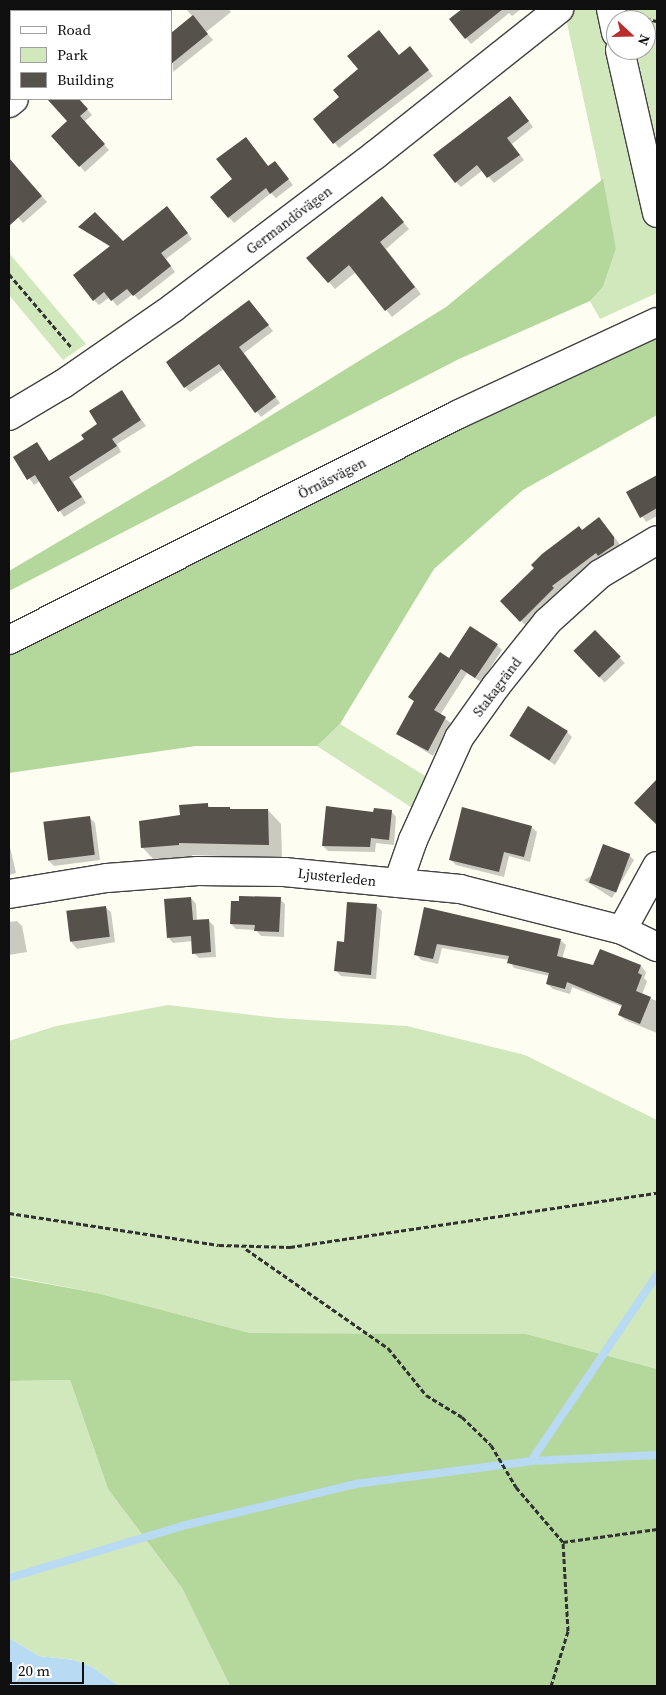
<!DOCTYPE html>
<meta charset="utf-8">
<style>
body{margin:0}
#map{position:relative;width:666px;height:1695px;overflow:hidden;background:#fefdf2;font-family:"Source Serif 4",serif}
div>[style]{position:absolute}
.green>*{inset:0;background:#d0e8bc}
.forest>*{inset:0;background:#b4d89c}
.water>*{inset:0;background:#b9daf3}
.shadow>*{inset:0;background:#0003;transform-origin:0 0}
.stream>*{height:8px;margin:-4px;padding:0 4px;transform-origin:4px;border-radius:4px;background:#b9daf3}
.building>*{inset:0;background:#57514c;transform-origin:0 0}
.path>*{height:3px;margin-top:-1.5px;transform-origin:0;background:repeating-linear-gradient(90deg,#313131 0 5px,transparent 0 7.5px)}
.roads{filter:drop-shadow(1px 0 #424242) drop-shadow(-1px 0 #424242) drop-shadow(0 1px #424242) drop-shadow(0 -1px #424242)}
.minor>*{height:28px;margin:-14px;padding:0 14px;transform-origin:14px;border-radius:14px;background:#fff}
span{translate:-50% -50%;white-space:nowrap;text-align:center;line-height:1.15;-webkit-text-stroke:5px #fff;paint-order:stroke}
.street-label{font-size:14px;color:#0f0f0f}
.frame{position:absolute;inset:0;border:10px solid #0f0f0f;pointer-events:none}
.legend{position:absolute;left:10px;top:10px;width:162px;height:90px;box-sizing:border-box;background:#fff;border:1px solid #9f9f9f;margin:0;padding:6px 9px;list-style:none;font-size:15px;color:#0f0f0f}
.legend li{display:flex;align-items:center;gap:10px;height:25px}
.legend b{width:25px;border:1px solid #9f9f9f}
.north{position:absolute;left:606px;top:10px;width:50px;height:50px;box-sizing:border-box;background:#fff;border:1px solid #9f9f9f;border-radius:50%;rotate:111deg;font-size:14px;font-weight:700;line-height:20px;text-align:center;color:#0f0f0f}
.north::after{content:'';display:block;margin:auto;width:18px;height:22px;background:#b92e2d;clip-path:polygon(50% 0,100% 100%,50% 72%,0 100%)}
.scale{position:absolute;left:10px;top:1662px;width:74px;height:22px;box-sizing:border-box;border:2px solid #0f0f0f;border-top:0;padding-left:6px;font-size:15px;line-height:18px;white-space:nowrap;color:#0f0f0f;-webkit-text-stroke:4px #fff;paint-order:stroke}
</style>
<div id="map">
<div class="green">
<div style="clip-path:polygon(564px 9px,609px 9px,657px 214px,657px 293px,600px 319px,590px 301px,603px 287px,616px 249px)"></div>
<div style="clip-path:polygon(627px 9px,657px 9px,657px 149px,636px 50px,646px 50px,646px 20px,629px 20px)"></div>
<div style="clip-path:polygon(9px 253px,86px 344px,63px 360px,9px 295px)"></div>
<div style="clip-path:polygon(340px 724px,437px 783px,423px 815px,317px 746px)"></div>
<div style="clip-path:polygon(168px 1005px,278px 1018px,407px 1026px,525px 1055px,657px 1120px,657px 1369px,526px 1334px,250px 1333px,97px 1293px,9px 1276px,9px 1041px,56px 1026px)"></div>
<div style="clip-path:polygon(70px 1380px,108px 1489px,182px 1588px,230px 1686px,119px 1686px,92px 1667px,74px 1660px,39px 1656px,9px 1638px,9px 1381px)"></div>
</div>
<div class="forest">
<div style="clip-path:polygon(603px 179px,616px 249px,603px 287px,590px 301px,459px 359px,9px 591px,9px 571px,241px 434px,446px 307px)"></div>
<div style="clip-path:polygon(657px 331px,657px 415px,523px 490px,434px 569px,340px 724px,317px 746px,196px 746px,9px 773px,9px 641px)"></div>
<div style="clip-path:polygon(9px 1277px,97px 1293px,250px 1333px,526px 1334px,657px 1369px,657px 1686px,230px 1686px,182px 1588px,108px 1489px,70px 1380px,9px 1381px)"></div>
</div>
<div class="water">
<div style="clip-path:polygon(9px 1638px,39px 1656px,74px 1660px,92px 1667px,119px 1686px,9px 1686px)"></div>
</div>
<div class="shadow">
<div style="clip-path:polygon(186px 9px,229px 9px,231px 12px,206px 32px,213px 40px,173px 72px,171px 35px,193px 17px)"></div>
<div style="clip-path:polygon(464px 9px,521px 9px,512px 16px,509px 13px,471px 44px,451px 20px)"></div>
<div style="left:11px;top:22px;width:50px;height:4px;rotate:90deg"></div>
<div style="clip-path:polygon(415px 53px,433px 76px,339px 148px,314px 119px,341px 97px,360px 69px)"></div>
<div style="clip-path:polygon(62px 99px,78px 99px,92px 115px,84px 122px,109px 150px,85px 172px,80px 166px,69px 121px,54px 105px)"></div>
<div style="clip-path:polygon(515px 103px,533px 127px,512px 144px,524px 160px,494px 183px,483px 170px,461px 187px,456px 182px)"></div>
<div style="clip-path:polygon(246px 138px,269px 167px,280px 168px,293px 185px,276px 198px,271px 193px,234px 223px,212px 197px,233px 179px)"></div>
<div style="clip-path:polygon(9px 160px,47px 202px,23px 223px,9px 208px)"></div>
<div style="clip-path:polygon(388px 204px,409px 229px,386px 249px,421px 294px,392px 317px,356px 272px,335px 289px,308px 258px)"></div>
<div style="clip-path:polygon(172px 213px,192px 239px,166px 259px,175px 272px,139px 300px,133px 294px,117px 306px,110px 297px,99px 305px,94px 300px,110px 247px,80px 227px,123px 242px)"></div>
<div style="clip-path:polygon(249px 301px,273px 331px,244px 353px,280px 403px,261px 417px,224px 369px,190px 392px,185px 387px)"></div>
<div style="clip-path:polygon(122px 392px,146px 426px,117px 444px,121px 452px,73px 482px,86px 503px,64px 517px,40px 481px,34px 485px,15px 458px,37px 444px,50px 462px,85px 439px)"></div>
<div style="clip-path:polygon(657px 477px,657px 516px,646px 522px,628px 493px)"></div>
<div style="clip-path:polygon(604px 524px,619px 543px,619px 550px,602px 558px,557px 592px,559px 595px,526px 626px,502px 601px,583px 531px)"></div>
<div style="left:595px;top:632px;width:43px;height:28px;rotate:46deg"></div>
<div style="clip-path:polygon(497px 645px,502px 650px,481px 682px,467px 673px,440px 715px,451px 723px,433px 756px,398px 734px,415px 703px,409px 697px,449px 660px)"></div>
<div style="clip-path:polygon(567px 732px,572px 737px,555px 765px,511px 735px)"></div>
<div style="clip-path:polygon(207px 805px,211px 808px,232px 811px,268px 810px,281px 824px,282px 858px,192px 855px,192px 858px,155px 861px,142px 847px,181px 816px)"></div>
<div style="clip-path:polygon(391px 811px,396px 817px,394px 845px,376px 843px,375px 852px,328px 851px,323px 846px,374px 813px)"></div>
<div style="clip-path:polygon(90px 818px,95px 823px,100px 860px,54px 866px,48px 860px)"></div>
<div style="clip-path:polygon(531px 827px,537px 832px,530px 862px,509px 856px,504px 877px,456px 865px,451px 860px)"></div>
<div style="clip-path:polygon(9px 843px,16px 873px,9px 875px)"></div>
<div style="clip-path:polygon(629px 855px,634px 860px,612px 898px,584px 880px)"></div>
<div style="clip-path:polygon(191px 898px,196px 904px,197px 921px,208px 920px,214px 926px,216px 957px,199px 958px,194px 953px,193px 941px,173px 943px,168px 937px)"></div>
<div style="clip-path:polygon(280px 899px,285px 904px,284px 937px,261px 936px,256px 930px,236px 929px,231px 924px)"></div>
<div style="clip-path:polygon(377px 906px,382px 911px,376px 979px,341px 976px,336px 971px)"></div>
<div style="clip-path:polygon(105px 907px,111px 912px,115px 942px,77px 949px,72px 943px,67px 913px)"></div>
<div style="clip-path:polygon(425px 909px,560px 940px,566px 945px,562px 959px,594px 967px,600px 950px,641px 966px,646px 972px,644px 978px,647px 981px,642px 995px,657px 1001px,657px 1033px,625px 1020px,620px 1015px,623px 1007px,572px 987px,570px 994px,553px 989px,547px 984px,549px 976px,514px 968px,509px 960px,442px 948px,438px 964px,421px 960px,416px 954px)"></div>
<div style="clip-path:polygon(17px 921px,22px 926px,27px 952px,9px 955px,9px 922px)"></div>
</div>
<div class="stream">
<div style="left:531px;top:1461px;width:225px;rotate:-55.9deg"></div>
<div style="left:9px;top:1578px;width:185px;rotate:-16.7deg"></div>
<div style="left:186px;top:1525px;width:174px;rotate:-13.6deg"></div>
<div style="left:355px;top:1484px;width:177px;rotate:-7.4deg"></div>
<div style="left:531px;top:1461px;width:126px;rotate:-2.7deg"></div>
</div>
<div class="building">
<div style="clip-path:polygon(462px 9px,503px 9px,465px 39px,449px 19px)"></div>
<div style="clip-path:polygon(193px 15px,208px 34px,171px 64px,171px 33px)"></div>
<div style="clip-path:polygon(379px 30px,399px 55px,410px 46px,429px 70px,333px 144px,313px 119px,339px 97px,333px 90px,358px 69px,347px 56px)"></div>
<div style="clip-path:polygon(510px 96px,529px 121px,507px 138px,520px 155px,487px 178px,477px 165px,455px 183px,433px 155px)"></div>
<div style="clip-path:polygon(47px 99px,79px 99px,88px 109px,80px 116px,105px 144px,79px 167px,51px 136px,67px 121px)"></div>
<div style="clip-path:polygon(246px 137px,268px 166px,275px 161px,289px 179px,270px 194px,266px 188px,228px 218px,210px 197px,232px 179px,216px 159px)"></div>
<div style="clip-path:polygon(9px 158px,42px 196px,9px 226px)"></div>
<div style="clip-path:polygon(382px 196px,404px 222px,380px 242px,415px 287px,385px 311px,349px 265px,328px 283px,306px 258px)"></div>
<div style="clip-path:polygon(167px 206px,188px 233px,161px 253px,171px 266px,133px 296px,127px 289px,111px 301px,104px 292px,93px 301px,73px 275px,110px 246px,78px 227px,95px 212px,123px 241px)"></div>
<div style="clip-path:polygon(249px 300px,269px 325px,239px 347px,276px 397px,255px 413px,219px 364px,184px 388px,166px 362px)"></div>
<div style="clip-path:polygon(122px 390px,141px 420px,112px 439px,117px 446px,69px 477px,82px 497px,58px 512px,35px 475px,27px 480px,13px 457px,37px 442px,49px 461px,84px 439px,81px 435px,97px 424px,89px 411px)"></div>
<div style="clip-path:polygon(657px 475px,657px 508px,640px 518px,626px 492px)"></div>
<div style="clip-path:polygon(599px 517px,614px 537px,614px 545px,598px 556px,596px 553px,552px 586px,554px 588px,520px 622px,500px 601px,534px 568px,531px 565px,542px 554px,579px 526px,582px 530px)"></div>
<div style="clip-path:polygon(470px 626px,498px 644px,475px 678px,461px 669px,434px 710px,446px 717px,428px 751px,396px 734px,414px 701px,408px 697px,440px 652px,449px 658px)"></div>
<div style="left:595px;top:630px;width:37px;height:30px;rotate:46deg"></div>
<div style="left:528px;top:706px;width:47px;height:35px;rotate:32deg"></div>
<div style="clip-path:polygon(657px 779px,657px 825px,634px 803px)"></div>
<div style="clip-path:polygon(208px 803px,208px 807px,230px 807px,230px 809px,268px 809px,269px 845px,179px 843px,179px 845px,141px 848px,139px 821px,180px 815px,179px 805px)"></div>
<div style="clip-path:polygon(326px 806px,373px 812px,374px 808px,392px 810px,389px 840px,371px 838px,370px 847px,322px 846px)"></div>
<div style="clip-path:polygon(462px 807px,532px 826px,524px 857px,504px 852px,499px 872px,449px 860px)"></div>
<div style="left:90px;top:816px;width:39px;height:47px;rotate:83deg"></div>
<div style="left:603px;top:844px;width:29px;height:41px;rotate:20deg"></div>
<div style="clip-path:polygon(239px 896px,281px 897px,279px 932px,254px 931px,255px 925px,230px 924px,231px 901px,239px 901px)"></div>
<div style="clip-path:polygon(191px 897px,193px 920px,209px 919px,211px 952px,192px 954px,191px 936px,167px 938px,164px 899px)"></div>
<div style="clip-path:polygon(347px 902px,377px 904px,371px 975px,334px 971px,337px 941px,344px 942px)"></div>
<div style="left:106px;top:906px;width:31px;height:40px;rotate:83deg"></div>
<div style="clip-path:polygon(424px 907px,561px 939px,557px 956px,593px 965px,600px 949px,641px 965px,638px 973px,642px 975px,636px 991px,651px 997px,640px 1024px,618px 1015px,622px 1005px,567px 982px,565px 989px,546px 984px,549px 973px,507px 963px,509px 956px,437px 944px,433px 959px,414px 955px)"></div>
</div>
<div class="path">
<div style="left:638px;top:17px;width:19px;rotate:12deg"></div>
<div style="left:9px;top:274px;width:97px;rotate:49.6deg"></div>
<div style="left:9px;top:1213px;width:212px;rotate:8.7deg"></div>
<div style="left:219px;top:1245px;width:71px;rotate:1.6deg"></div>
<div style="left:290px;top:1247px;width:371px;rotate:-8.4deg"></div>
<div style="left:246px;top:1249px;width:173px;rotate:34.9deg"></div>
<div style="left:388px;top:1348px;width:60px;rotate:51deg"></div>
<div style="left:426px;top:1395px;width:42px;rotate:31.4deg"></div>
<div style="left:462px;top:1417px;width:40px;rotate:44deg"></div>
<div style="left:491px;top:1445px;width:49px;rotate:59.2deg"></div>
<div style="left:516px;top:1487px;width:72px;rotate:49.5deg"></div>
<div style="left:563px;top:1542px;width:95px;rotate:-7.9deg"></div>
<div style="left:551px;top:1686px;width:58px;rotate:-72.8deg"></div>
<div style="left:568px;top:1631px;width:89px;rotate:-93.2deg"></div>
</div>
<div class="roads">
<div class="minor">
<div style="left:611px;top:9px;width:24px;rotate:78deg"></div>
<div style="left:117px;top:11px;width:4px;rotate:-34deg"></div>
<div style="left:620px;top:50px;width:167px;rotate:77.2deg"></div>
<div style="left:9px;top:103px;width:6px;rotate:-39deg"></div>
<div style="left:9px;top:416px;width:63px;rotate:-30.7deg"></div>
<div style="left:63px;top:384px;width:135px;rotate:-34.7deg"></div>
<div style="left:174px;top:307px;width:252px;rotate:-37.1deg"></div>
<div style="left:375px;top:155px;width:235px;rotate:-38.4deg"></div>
<div style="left:9px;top:640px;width:504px;rotate:-26.67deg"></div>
<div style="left:459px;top:414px;width:218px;rotate:-24.9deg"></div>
<div style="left:398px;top:883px;width:46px;rotate:-70.8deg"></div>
<div style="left:413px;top:840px;width:112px;rotate:-65.7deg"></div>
<div style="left:459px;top:738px;width:64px;rotate:-54.6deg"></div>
<div style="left:496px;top:686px;width:82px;rotate:-51.4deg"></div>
<div style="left:547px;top:622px;width:72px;rotate:-42.2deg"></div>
<div style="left:600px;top:574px;width:66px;rotate:-30.8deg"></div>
<div style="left:9px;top:894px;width:99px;rotate:-9.3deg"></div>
<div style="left:107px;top:878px;width:91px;rotate:-4.4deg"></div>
<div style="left:198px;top:871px;width:86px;rotate:0.7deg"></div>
<div style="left:284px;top:872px;width:177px;rotate:5.5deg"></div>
<div style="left:460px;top:889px;width:167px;rotate:14.2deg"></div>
<div style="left:622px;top:930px;width:39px;rotate:26deg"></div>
<div style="left:622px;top:930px;width:73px;rotate:-61.3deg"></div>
</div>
</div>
<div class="street-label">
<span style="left:289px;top:220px;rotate:-37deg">Germandövägen</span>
<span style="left:332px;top:478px;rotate:-27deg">Örnäsvägen</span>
<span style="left:497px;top:687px;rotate:-53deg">Stakagränd</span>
<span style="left:337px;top:877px;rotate:6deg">Ljusterleden</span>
</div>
<div class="frame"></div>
<ul class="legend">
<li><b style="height:6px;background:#fff"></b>Road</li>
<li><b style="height:14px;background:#d0e8bc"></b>Park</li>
<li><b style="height:14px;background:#57514c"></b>Building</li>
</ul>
<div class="north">N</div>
<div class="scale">20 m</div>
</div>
